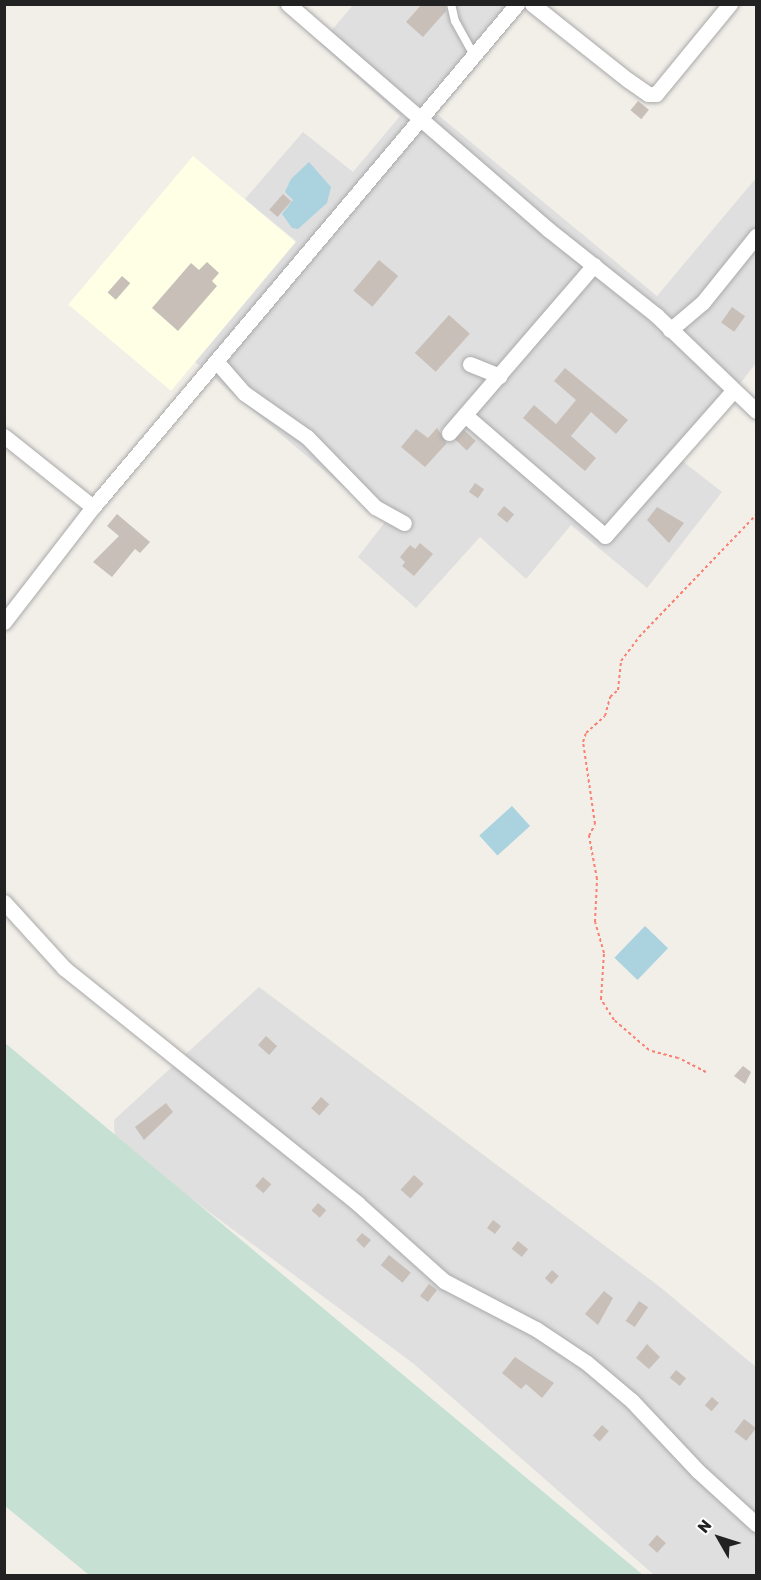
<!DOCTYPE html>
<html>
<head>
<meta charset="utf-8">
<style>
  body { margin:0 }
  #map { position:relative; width:761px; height:1580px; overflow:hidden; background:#f2efe9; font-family:Rubik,sans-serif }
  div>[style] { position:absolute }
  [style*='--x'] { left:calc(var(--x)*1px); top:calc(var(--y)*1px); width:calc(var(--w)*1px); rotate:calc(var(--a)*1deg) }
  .residential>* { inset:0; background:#e0dfdf }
  .education>* { inset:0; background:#ffffe5; transform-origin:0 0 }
  .wetland>* { inset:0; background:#c6e0d4 }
  .water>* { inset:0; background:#aad3df; transform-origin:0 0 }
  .building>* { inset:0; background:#c7bfb8; transform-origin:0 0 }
  .path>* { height:2px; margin-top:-1px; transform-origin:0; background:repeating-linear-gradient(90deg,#fa8072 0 3px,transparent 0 6px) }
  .roads { filter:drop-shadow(0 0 2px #a9a9a9) drop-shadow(0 0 2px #a9a9a9) }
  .service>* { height:8px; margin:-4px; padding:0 4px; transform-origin:4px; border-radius:4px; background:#fff }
  .minor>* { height:15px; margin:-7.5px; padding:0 7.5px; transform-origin:7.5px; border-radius:7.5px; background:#fff }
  span { translate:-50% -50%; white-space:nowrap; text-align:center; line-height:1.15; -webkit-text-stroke:5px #fff; paint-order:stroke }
  .frame { position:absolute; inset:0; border:6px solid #222; pointer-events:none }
  .north { position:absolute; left:689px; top:1508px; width:60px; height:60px; -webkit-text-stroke:4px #fff; paint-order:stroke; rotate:309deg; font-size:16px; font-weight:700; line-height:24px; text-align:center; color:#222 }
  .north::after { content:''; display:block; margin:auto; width:21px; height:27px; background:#222; clip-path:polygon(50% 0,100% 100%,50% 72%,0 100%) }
</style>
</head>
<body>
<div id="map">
  <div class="residential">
    <div style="clip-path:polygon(353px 5px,528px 5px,437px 114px,657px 296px,756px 178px,756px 363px,681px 460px,722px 492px,647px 588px,571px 525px,526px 579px,480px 537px,416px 608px,358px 557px,385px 522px,195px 362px,296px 241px,245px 199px,303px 132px,353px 172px,400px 116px,320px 44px)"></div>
    <div style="clip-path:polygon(259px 987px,660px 1287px,756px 1367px,756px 1575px,654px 1575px,414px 1364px,115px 1142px,114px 1120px)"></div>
  </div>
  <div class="education">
    <div style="left:193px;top:156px;width:134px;height:194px;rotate:40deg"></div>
  </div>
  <div class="wetland">
    <div style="clip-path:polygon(5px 1043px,643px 1575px,89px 1575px,5px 1506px)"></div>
  </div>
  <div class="water">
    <div style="clip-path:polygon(309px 162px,331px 187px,327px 203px,298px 229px,292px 228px,282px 214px,293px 200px,285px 192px,291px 179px)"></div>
    <div style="left:512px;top:806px;width:27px;height:44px;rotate:48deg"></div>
    <div style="left:645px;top:926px;width:32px;height:44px;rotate:44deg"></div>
  </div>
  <div class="building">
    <div style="clip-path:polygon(422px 4px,445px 4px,446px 11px,423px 37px,406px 22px)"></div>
    <div style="left:638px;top:101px;width:14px;height:12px;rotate:39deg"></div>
    <div style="left:283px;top:194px;width:11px;height:21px;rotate:41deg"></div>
    <div style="left:379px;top:260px;width:25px;height:40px;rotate:40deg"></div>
    <div style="clip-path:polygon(207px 262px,219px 273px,212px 281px,217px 286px,178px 331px,152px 308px,191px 263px,199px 270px)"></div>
    <div style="left:122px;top:276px;width:11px;height:22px;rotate:41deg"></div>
    <div style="left:732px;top:307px;width:16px;height:19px;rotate:35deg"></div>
    <div style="left:449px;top:315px;width:28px;height:51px;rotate:42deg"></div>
    <div style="clip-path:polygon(565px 368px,628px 420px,616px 434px,591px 412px,571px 436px,596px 458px,585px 471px,523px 418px,534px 405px,556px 424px,576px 400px,554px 381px)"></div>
    <div style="clip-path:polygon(437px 428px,447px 443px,425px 467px,401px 447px,416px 429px,428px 438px)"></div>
    <div style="left:464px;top:430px;width:16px;height:13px;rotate:43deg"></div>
    <div style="left:475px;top:483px;width:11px;height:11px;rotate:34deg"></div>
    <div style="left:504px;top:506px;width:13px;height:11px;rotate:39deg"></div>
    <div style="clip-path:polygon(657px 507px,684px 523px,669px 543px,647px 520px)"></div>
    <div style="clip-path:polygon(117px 514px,150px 542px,140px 553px,135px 549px,112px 577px,93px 562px,119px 536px,107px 526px)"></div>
    <div style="clip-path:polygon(420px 543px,433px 554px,414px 576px,402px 566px,405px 562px,400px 557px,410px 545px,415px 549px)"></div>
    <div style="left:266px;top:1036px;width:15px;height:12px;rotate:42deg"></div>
    <div style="clip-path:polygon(743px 1066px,751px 1072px,745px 1084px,734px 1076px)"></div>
    <div style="left:321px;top:1097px;width:11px;height:15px;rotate:41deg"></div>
    <div style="clip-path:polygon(166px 1103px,173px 1112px,144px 1140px,135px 1127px)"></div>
    <div style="left:414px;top:1175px;width:13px;height:20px;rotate:42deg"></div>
    <div style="left:263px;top:1177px;width:11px;height:12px;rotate:41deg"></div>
    <div style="left:318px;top:1203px;width:11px;height:10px;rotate:41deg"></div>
    <div style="left:493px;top:1220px;width:10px;height:10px;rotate:37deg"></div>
    <div style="clip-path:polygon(362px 1233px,371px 1240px,364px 1248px,356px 1240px)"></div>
    <div style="left:518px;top:1241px;width:13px;height:10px;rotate:39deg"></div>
    <div style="left:389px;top:1255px;width:28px;height:13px;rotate:39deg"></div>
    <div style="left:552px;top:1270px;width:9px;height:11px;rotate:41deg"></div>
    <div style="left:429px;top:1284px;width:10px;height:15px;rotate:37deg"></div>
    <div style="clip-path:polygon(604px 1291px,613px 1298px,598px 1325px,585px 1314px)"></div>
    <div style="left:639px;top:1301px;width:11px;height:24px;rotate:34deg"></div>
    <div style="clip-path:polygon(647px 1344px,660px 1357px,649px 1369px,636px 1358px)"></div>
    <div style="clip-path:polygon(515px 1357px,554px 1383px,542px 1398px,526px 1384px,521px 1389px,502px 1373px)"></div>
    <div style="left:676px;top:1370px;width:13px;height:10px;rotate:39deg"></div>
    <div style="left:712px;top:1397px;width:9px;height:11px;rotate:41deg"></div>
    <div style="left:744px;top:1419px;width:15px;height:16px;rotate:37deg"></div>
    <div style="left:602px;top:1425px;width:9px;height:14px;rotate:41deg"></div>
    <div style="left:657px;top:1535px;width:12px;height:13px;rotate:42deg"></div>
  </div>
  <div class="path">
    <div style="--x:706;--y:1072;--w:31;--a:-153"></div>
    <div style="--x:678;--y:1058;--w:30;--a:-165"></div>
    <div style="--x:649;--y:1050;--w:46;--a:-139.4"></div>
    <div style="--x:614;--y:1020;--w:25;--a:-122"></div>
    <div style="--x:601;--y:999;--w:46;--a:-86.3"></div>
    <div style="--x:604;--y:953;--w:32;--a:-106"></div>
    <div style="--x:595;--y:922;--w:43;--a:-87.3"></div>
    <div style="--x:597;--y:879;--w:44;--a:-100.5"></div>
    <div style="--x:589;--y:836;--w:13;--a:-63"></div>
    <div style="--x:595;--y:824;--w:83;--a:-98.3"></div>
    <div style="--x:583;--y:742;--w:9;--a:-72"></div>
    <div style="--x:586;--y:733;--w:25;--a:-42"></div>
    <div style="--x:605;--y:716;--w:20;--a:-75"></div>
    <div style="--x:610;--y:697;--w:11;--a:-41"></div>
    <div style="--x:618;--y:690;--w:29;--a:-84"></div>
    <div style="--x:621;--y:661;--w:30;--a:-53"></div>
    <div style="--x:639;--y:637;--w:169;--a:-46.2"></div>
  </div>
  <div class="roads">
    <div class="service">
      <div style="--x:451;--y:4;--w:17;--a:77"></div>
      <div style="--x:455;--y:21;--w:39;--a:61"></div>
    </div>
    <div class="minor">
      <div style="--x:288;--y:4;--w:345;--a:40.9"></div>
      <div style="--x:549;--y:230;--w:137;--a:38.5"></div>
      <div style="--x:656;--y:315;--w:139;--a:43.8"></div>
      <div style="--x:532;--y:4;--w:122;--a:38.4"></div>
      <div style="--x:628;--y:80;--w:24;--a:35"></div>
      <div style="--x:648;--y:94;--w:8;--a:0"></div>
      <div style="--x:656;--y:94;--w:117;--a:-50.6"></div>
      <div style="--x:670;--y:330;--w:43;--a:-40.3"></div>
      <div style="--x:703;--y:302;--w:85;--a:-51.2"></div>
      <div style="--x:216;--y:361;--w:43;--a:48.8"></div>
      <div style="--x:244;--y:393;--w:77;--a:34.9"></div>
      <div style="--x:307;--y:437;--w:98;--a:45.8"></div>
      <div style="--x:375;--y:507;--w:33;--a:29"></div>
      <div style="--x:470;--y:364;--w:32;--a:22"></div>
      <div style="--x:465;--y:415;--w:185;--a:40.8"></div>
      <div style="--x:605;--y:536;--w:192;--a:-48.6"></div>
      <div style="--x:449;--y:433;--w:222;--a:-49.2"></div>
      <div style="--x:4;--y:436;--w:114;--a:38.6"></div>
      <div style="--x:4;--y:622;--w:145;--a:-52.3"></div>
      <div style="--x:93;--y:507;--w:658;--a:-49.87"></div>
      <div style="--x:4;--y:902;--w:89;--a:47.7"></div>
      <div style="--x:64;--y:968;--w:376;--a:38.7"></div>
      <div style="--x:357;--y:1203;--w:117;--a:41.9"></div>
      <div style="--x:444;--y:1281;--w:104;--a:27.6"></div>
      <div style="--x:536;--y:1329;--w:61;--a:33.7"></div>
      <div style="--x:587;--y:1363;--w:59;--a:40.2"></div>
      <div style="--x:632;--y:1401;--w:96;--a:46.7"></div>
      <div style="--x:698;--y:1471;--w:79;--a:42.4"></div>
    </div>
  </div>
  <div class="frame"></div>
  <div class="north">N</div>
</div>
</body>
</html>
